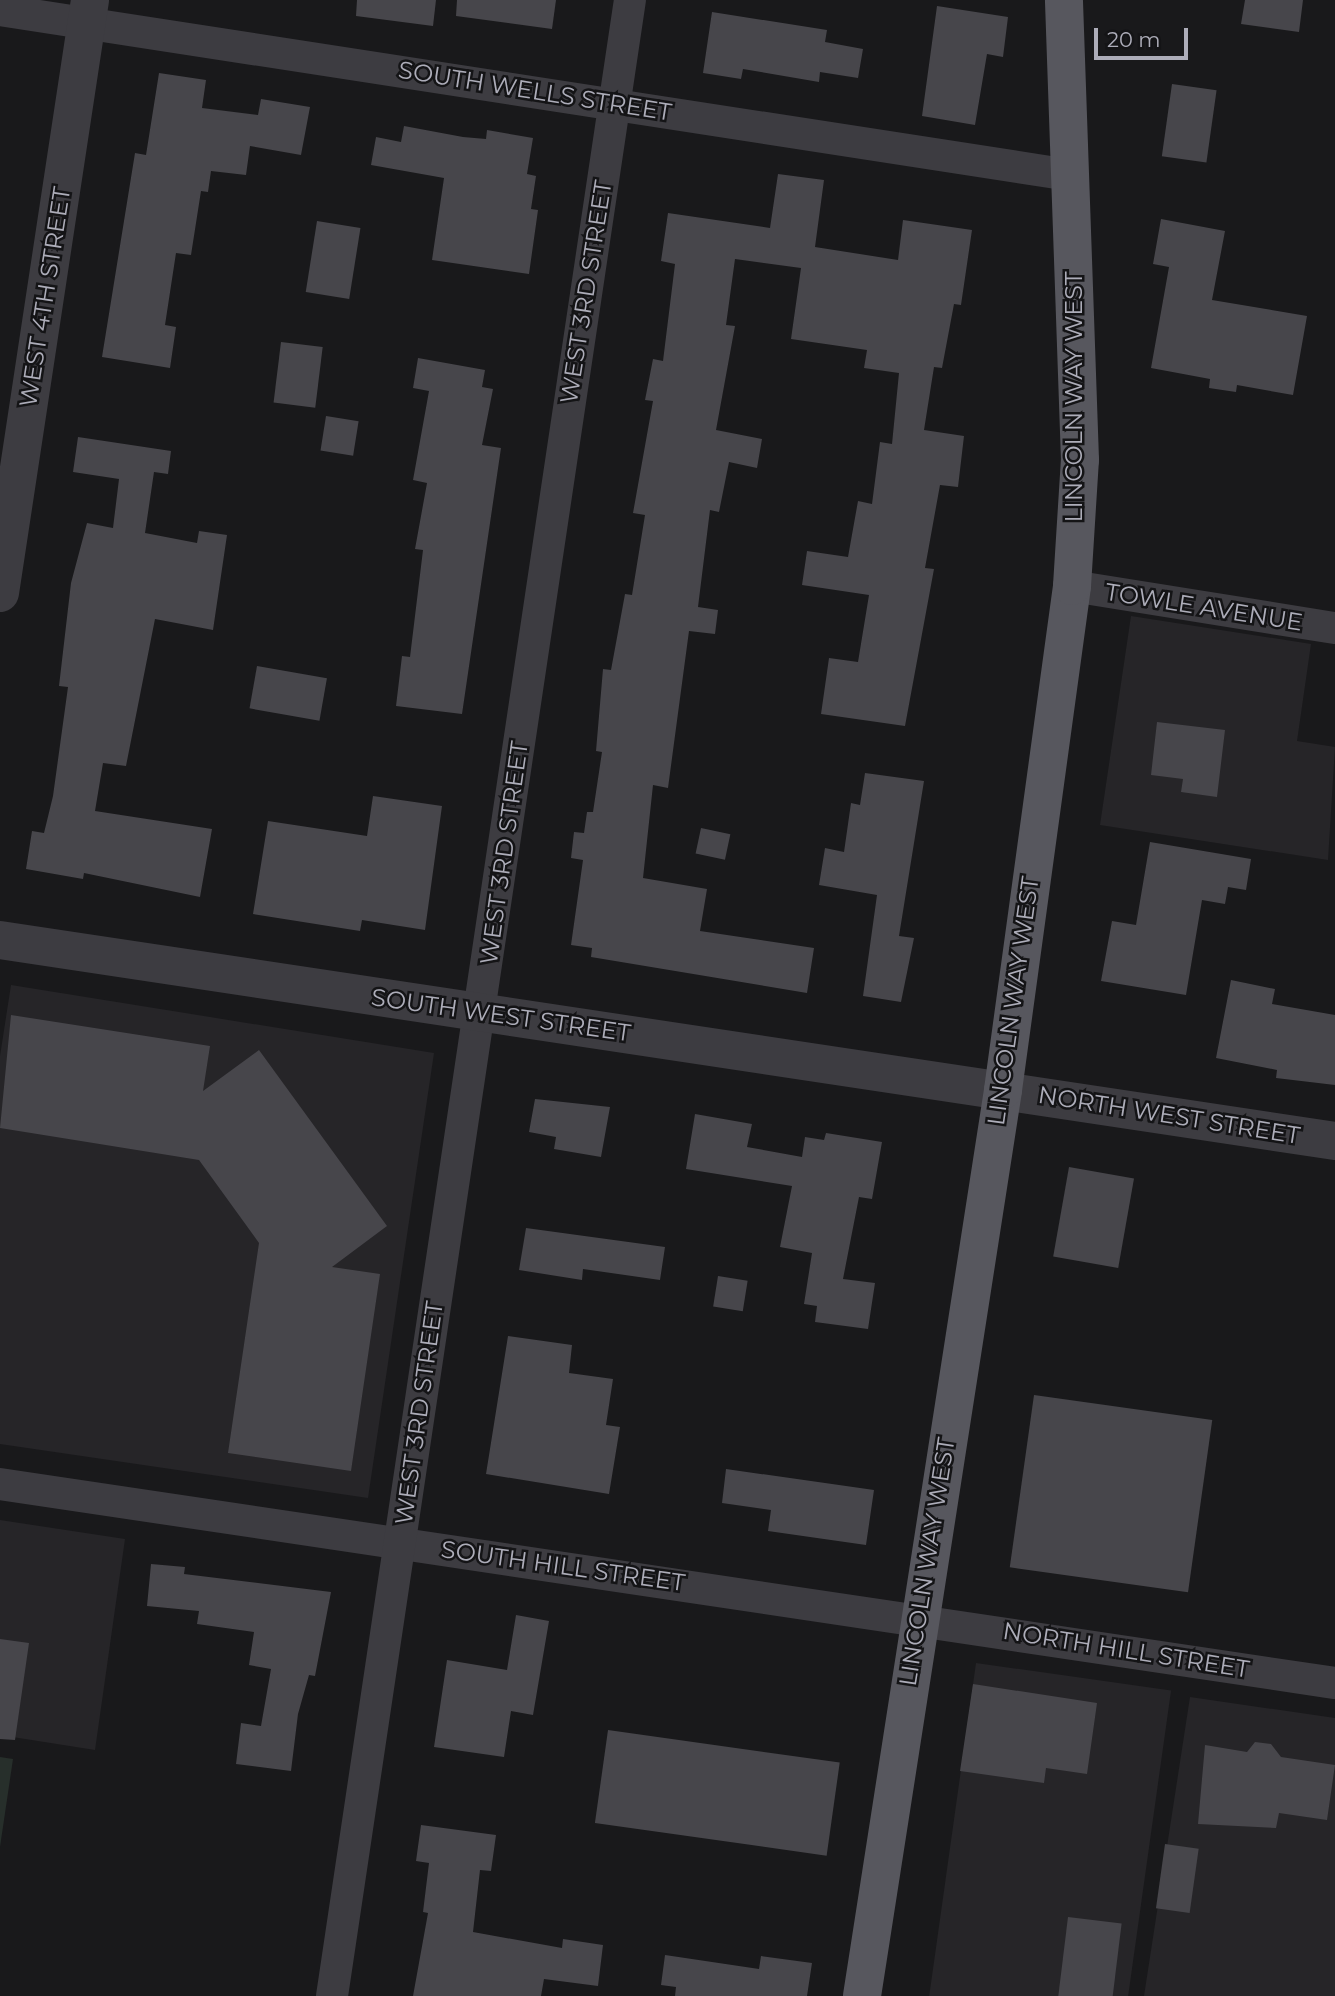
<!DOCTYPE html>
<html>
<head>
<meta charset="utf-8">
<style>
  body { margin:0 }
  #map { position:relative; width:1335px; height:1996px; overflow:hidden; background:#19191b; font-family:Montserrat,sans-serif }
  div>[style] { position:absolute }
  [style*='--x'] { left:calc(var(--x)*1px); top:calc(var(--y)*1px); width:calc(var(--w)*1px); rotate:calc(var(--a)*1deg) }
  .built>* { inset:0; background:#262528; transform-origin:0 0 }
  .green>* { inset:0; background:#272f2b }
  .building>* { inset:0; background:#47464b; transform-origin:0 0 }
  .minor>* { height:32px; margin:-16px; padding:0 16px; transform-origin:16px; border-radius:16px; background:#3d3c41 }
  .tertiary>* { height:38px; margin:-19px; padding:0 19px; transform-origin:19px; border-radius:19px; background:#3d3c41 }
  .primary>* { height:38px; margin:-19px; padding:0 19px; transform-origin:19px; border-radius:19px; background:#57575e }
  span { translate:-50% -50%; white-space:nowrap; text-align:center; line-height:1.15; -webkit-text-stroke:5px #141416; paint-order:stroke }
  .street-label { font-size:24px; color:#adadb9 }
  .scale { position:absolute; left:1094px; top:28px; width:94px; height:32px; box-sizing:border-box; border:4px solid #adadb9; border-top:0; padding-left:9px; font-size:21px; line-height:24px; white-space:nowrap; color:#adadb9; -webkit-text-stroke:5px #141416; paint-order:stroke }
</style>
</head>
<body>
<div id="map">
  <div class="built">
    <div style="clip-path:polygon(1131px 616px,1311px 644px,1297px 741px,1335px 747px,1328px 860px,1100px 825px)"></div>
    <div style="clip-path:polygon(11px 985px,434px 1053px,368px 1498px,0 1444px,0 1056px)"></div>
    <div style="clip-path:polygon(0 1520px,125px 1539px,95px 1750px,0 1735px)"></div>
    <div style="left:976px;top:1663px;width:197px;height:337px;rotate:8deg"></div>
    <div style="clip-path:polygon(1190px 1697px,1335px 1718px,1335px 1996px,1144px 1996px)"></div>
  </div>
  <div class="green">
    <div style="clip-path:polygon(0 1757px,13px 1759px,0 1847px)"></div>
  </div>
  <div class="building">
    <div style="clip-path:polygon(357px 0,436px 0,433px 26px,356px 16px)"></div>
    <div style="clip-path:polygon(457px 0,556px 0,552px 29px,456px 16px)"></div>
    <div style="clip-path:polygon(1245px 0,1303px 0,1299px 32px,1241px 24px)"></div>
    <div style="clip-path:polygon(937px 6px,1008px 17px,1003px 57px,987px 54px,975px 125px,922px 116px)"></div>
    <div style="clip-path:polygon(712px 12px,827px 30px,825px 42px,863px 49px,858px 78px,820px 72px,819px 82px,743px 69px,741px 79px,703px 73px)"></div>
    <div style="clip-path:polygon(159px 73px,206px 80px,202px 108px,258px 115px,261px 99px,310px 107px,301px 155px,250px 146px,246px 175px,211px 171px,208px 192px,201px 191px,191px 255px,176px 253px,165px 325px,176px 327px,170px 368px,102px 357px,135px 153px,146px 155px)"></div>
    <div style="left:1172px;top:84px;width:45px;height:73px;rotate:8deg"></div>
    <div style="clip-path:polygon(404px 126px,463px 137px,486px 139px,487px 130px,533px 138px,527px 174px,536px 176px,531px 209px,538px 210px,529px 274px,432px 260px,444px 178px,371px 165px,376px 137px,401px 142px)"></div>
    <div style="clip-path:polygon(778px 174px,824px 180px,815px 247px,898px 260px,903px 220px,972px 230px,961px 305px,954px 304px,942px 368px,934px 367px,924px 430px,964px 436px,958px 487px,940px 485px,925px 568px,934px 569px,905px 726px,821px 714px,829px 658px,858px 662px,869px 595px,802px 585px,807px 551px,848px 557px,858px 501px,872px 504px,880px 442px,892px 444px,899px 373px,864px 368px,867px 350px,791px 339px,801px 268px,735px 259px,726px 325px,735px 326px,716px 430px,762px 439px,757px 468px,729px 462px,719px 512px,710px 510px,698px 607px,718px 610px,715px 634px,689px 631px,668px 788px,653px 785px,643px 878px,707px 889px,700px 931px,814px 948px,807px 993px,591px 957px,592px 948px,571px 945px,583px 860px,571px 858px,574px 832px,584px 833px,587px 812px,593px 812px,602px 752px,596px 751px,603px 669px,611px 670px,625px 594px,632px 595px,645px 515px,633px 513px,653px 401px,645px 400px,653px 359px,663px 361px,675px 264px,661px 261px,668px 213px,770px 228px)"></div>
    <div style="clip-path:polygon(1161px 219px,1225px 231px,1212px 300px,1307px 316px,1293px 395px,1237px 385px,1236px 392px,1209px 388px,1210px 379px,1151px 368px,1169px 267px,1153px 264px)"></div>
    <div style="left:317px;top:221px;width:44px;height:72px;rotate:9deg"></div>
    <div style="left:281px;top:342px;width:42px;height:61px;rotate:7deg"></div>
    <div style="clip-path:polygon(418px 358px,485px 370px,482px 387px,493px 389px,482px 445px,501px 448px,462px 714px,396px 706px,402px 656px,410px 657px,423px 550px,415px 549px,427px 483px,413px 480px,429px 391px,413px 388px)"></div>
    <div style="left:326px;top:416px;width:33px;height:35px;rotate:9deg"></div>
    <div style="clip-path:polygon(78px 437px,171px 451px,168px 474px,154px 472px,145px 533px,197px 543px,199px 531px,227px 535px,213px 630px,155px 619px,126px 766px,103px 763px,95px 811px,212px 829px,200px 897px,84px 873px,83px 879px,26px 869px,32px 831px,44px 833px,53px 796px,68px 687px,59px 686px,71px 583px,87px 523px,113px 528px,119px 479px,73px 472px)"></div>
    <div style="left:257px;top:666px;width:71px;height:43px;rotate:10deg"></div>
    <div style="clip-path:polygon(1157px 722px,1225px 730px,1217px 797px,1181px 792px,1183px 779px,1151px 775px)"></div>
    <div style="clip-path:polygon(865px 773px,924px 781px,899px 936px,914px 938px,901px 1002px,863px 996px,877px 895px,819px 885px,825px 848px,844px 852px,851px 803px,860px 805px)"></div>
    <div style="clip-path:polygon(373px 796px,442px 806px,425px 930px,362px 920px,360px 931px,253px 914px,268px 821px,367px 836px)"></div>
    <div style="left:701px;top:828px;width:30px;height:26px;rotate:12deg"></div>
    <div style="clip-path:polygon(1150px 842px,1251px 859px,1246px 890px,1228px 887px,1225px 904px,1202px 900px,1186px 995px,1101px 981px,1112px 921px,1136px 925px)"></div>
    <div style="clip-path:polygon(1231px 980px,1275px 989px,1272px 1004px,1335px 1015px,1335px 1085px,1276px 1078px,1277px 1070px,1216px 1058px)"></div>
    <div style="clip-path:polygon(11px 1015px,210px 1046px,203px 1091px,259px 1050px,387px 1226px,332px 1267px,380px 1274px,351px 1471px,228px 1453px,259px 1243px,199px 1160px,0 1128px)"></div>
    <div style="clip-path:polygon(535px 1099px,610px 1107px,601px 1157px,554px 1149px,556px 1137px,529px 1132px)"></div>
    <div style="clip-path:polygon(695px 1114px,752px 1124px,747px 1147px,802px 1157px,805px 1137px,824px 1140px,826px 1133px,882px 1142px,872px 1199px,859px 1197px,843px 1279px,875px 1283px,868px 1329px,815px 1322px,817px 1306px,804px 1304px,812px 1253px,780px 1247px,792px 1186px,686px 1169px)"></div>
    <div style="left:1069px;top:1167px;width:66px;height:91px;rotate:10deg"></div>
    <div style="clip-path:polygon(526px 1228px,665px 1247px,660px 1280px,583px 1269px,582px 1280px,519px 1270px)"></div>
    <div style="left:718px;top:1276px;width:30px;height:31px;rotate:9deg"></div>
    <div style="clip-path:polygon(508px 1336px,572px 1345px,569px 1373px,613px 1379px,606px 1425px,620px 1427px,609px 1494px,486px 1474px)"></div>
    <div style="left:1034px;top:1395px;width:180px;height:174px;rotate:8deg"></div>
    <div style="clip-path:polygon(726px 1469px,874px 1490px,866px 1545px,768px 1531px,771px 1510px,722px 1503px)"></div>
    <div style="clip-path:polygon(151px 1564px,185px 1567px,184px 1574px,331px 1592px,315px 1676px,309px 1675px,298px 1714px,291px 1771px,236px 1764px,241px 1723px,261px 1726px,271px 1669px,249px 1665px,254px 1632px,197px 1624px,199px 1611px,147px 1606px)"></div>
    <div style="clip-path:polygon(516px 1615px,549px 1621px,533px 1715px,511px 1711px,504px 1757px,434px 1747px,447px 1660px,507px 1670px)"></div>
    <div style="clip-path:polygon(0 1639px,29px 1643px,15px 1740px,0 1739px)"></div>
    <div style="clip-path:polygon(973px 1684px,1097px 1703px,1087px 1774px,1046px 1768px,1044px 1783px,960px 1771px)"></div>
    <div style="left:608px;top:1730px;width:234px;height:94px;rotate:8deg"></div>
    <div style="clip-path:polygon(1255px 1742px,1271px 1744px,1281px 1757px,1335px 1765px,1327px 1820px,1279px 1813px,1276px 1828px,1198px 1824px,1205px 1745px,1247px 1752px)"></div>
    <div style="clip-path:polygon(421px 1825px,496px 1835px,491px 1871px,480px 1870px,473px 1932px,562px 1948px,563px 1939px,603px 1945px,598px 1986px,544px 1979px,541px 1996px,413px 1996px,428px 1913px,423px 1912px,429px 1863px,416px 1861px)"></div>
    <div style="left:1165px;top:1844px;width:34px;height:65px;rotate:8deg"></div>
    <div style="left:1068px;top:1917px;width:54px;height:80px;rotate:7deg"></div>
    <div style="clip-path:polygon(665px 1955px,759px 1969px,761px 1956px,812px 1963px,807px 1996px,675px 1996px,676px 1987px,661px 1985px)"></div>
  </div>
  <div class="minor">
    <div style="--x:0;--y:10;--w:1082;--a:8.77"></div>
    <div style="--x:1072;--y:586;--w:266;--a:9.1"></div>
    <div style="--x:0;--y:1484;--w:1350;--a:8.48"></div>
    <div style="--x:332;--y:1996;--w:2018;--a:-81.51"></div>
  </div>
  <div class="tertiary">
    <div style="--x:0;--y:593;--w:600;--a:-81.37"></div>
    <div style="--x:0;--y:940;--w:1350;--a:8.56"></div>
  </div>
  <div class="primary">
    <div style="--x:862;--y:1996;--w:917;--a:-81.15"></div>
    <div style="--x:1003;--y:1090;--w:509;--a:-82.2"></div>
    <div style="--x:1072;--y:586;--w:126;--a:-86.4"></div>
    <div style="--x:1080;--y:460;--w:460;--a:-92"></div>
  </div>
  <div class="street-label">
    <span style="left:535px;top:91px;rotate:9deg">SOUTH WELLS STREET</span>
    <span style="left:586px;top:292px;rotate:-81deg">WEST 3RD STREET</span>
    <span style="left:45px;top:297px;rotate:-81deg">WEST 4TH STREET</span>
    <span style="left:1074px;top:397px;rotate:-90deg">LINCOLN WAY WEST</span>
    <span style="left:1204px;top:607px;rotate:9deg">TOWLE AVENUE</span>
    <span style="left:504px;top:853px;rotate:-82deg">WEST 3RD STREET</span>
    <span style="left:1013px;top:1001px;rotate:-82deg">LINCOLN WAY WEST</span>
    <span style="left:501px;top:1015px;rotate:8deg">SOUTH WEST STREET</span>
    <span style="left:1169px;top:1115px;rotate:9deg">NORTH WEST STREET</span>
    <span style="left:419px;top:1413px;rotate:-82deg">WEST 3RD STREET</span>
    <span style="left:927px;top:1562px;rotate:-81deg">LINCOLN WAY WEST</span>
    <span style="left:563px;top:1566px;rotate:8deg">SOUTH HILL STREET</span>
    <span style="left:1126px;top:1650px;rotate:9deg">NORTH HILL STREET</span>
  </div>
  <div class="scale">20 m</div>
</div>
</body>
</html>
